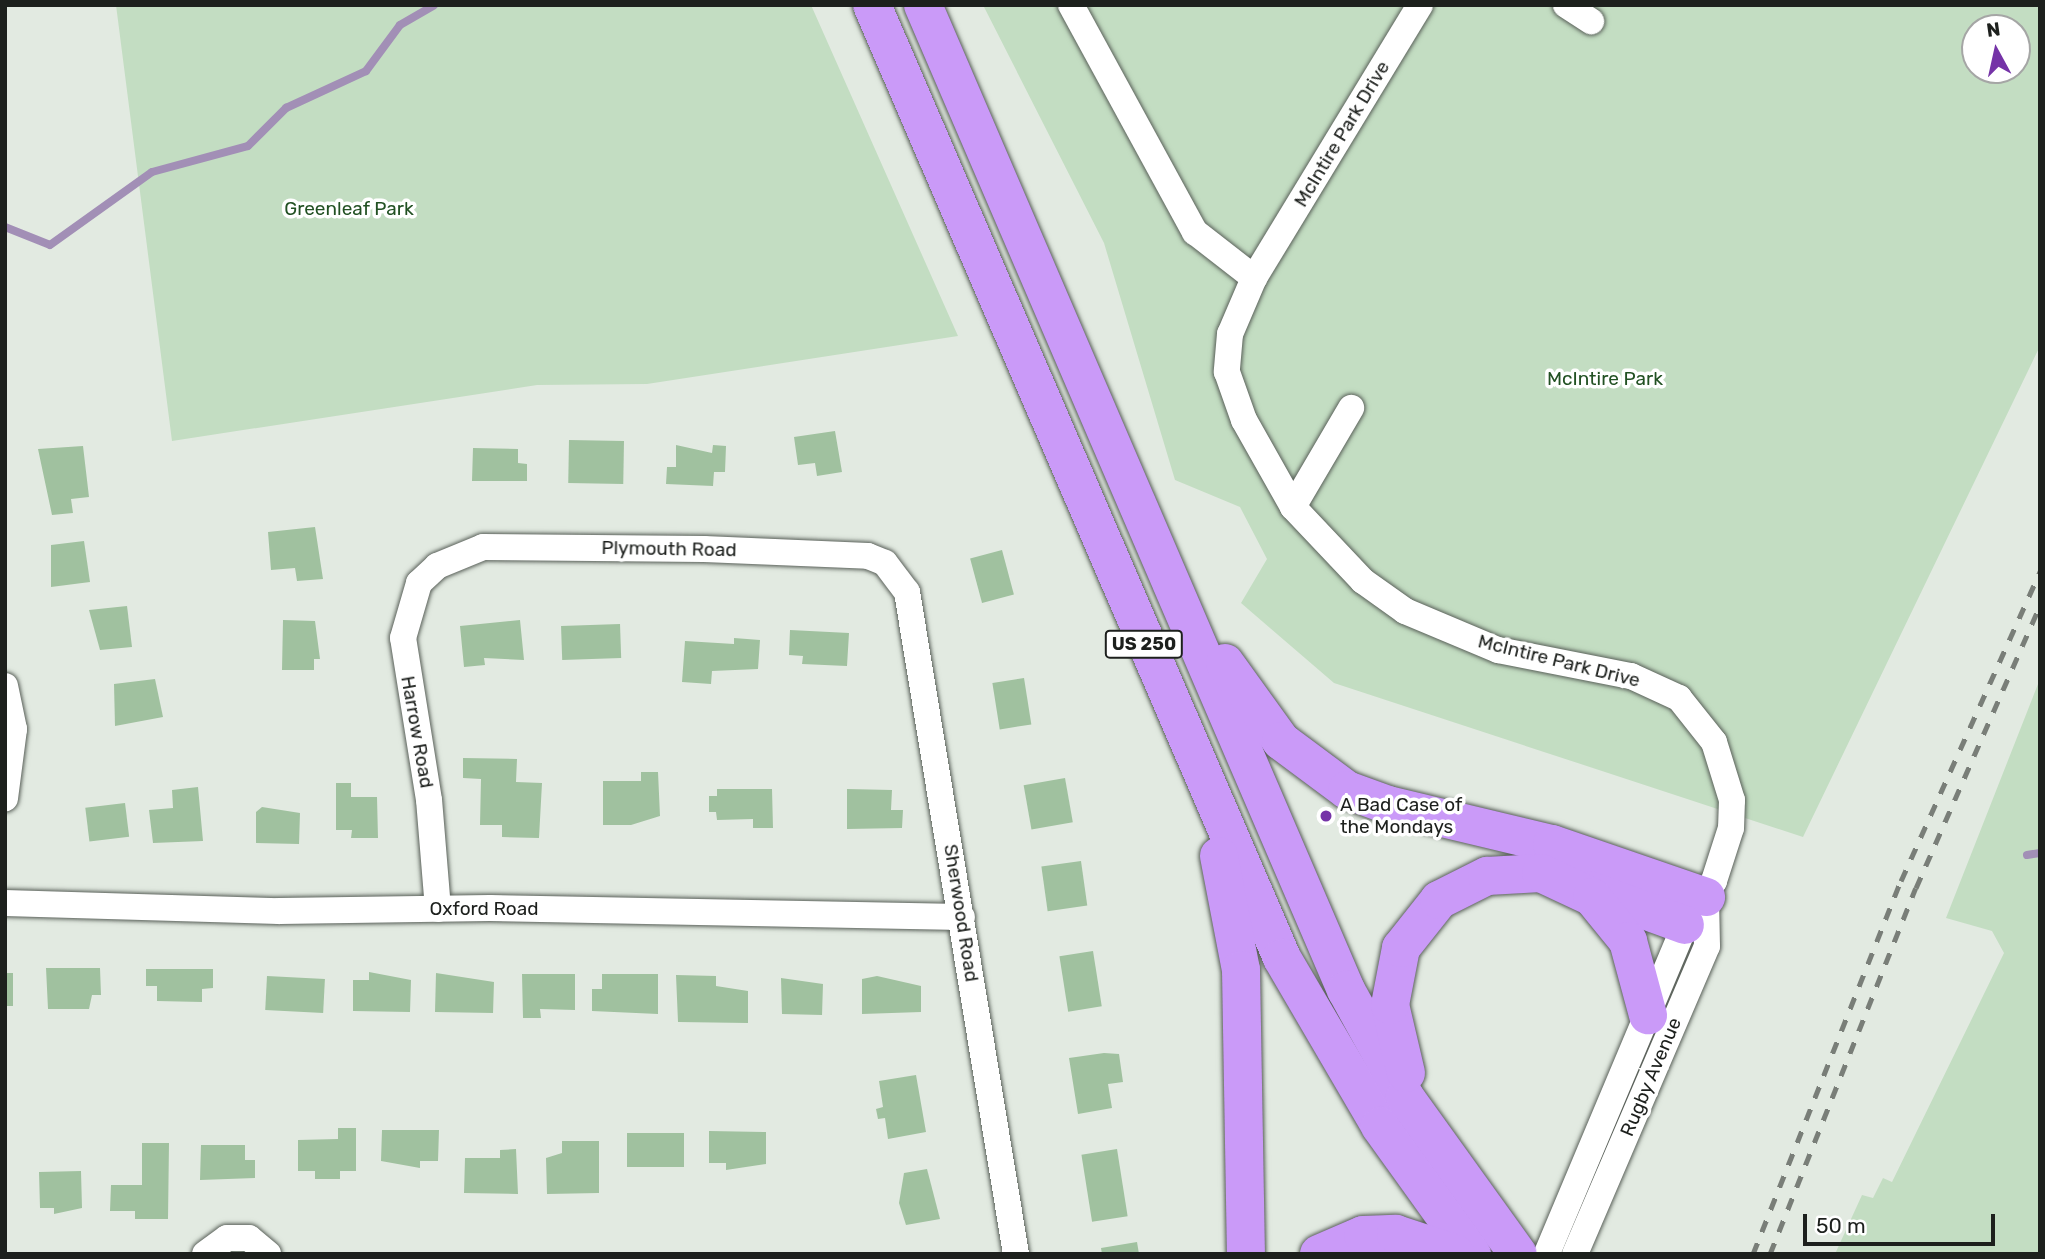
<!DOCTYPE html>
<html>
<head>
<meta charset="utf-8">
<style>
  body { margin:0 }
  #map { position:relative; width:2045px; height:1259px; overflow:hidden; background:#e2eae1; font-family:Rubik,sans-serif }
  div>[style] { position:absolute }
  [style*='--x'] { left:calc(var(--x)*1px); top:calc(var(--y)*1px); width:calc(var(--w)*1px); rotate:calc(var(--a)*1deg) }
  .green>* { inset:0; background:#c3ddc2 }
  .stream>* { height:8px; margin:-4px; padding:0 4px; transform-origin:4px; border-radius:4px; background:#a28fb6 }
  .building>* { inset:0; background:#a0c19f; transform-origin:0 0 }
  .roads { filter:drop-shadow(0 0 2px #596059) drop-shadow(0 0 2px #596059) }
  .minor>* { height:26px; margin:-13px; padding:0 13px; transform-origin:13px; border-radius:13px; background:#fff }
  .highway>* { height:38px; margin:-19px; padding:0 19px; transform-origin:19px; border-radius:19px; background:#ca9af8 }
  .rail>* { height:5px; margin-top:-2.5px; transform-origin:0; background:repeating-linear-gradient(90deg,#797e78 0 12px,transparent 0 24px) }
  .dots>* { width:19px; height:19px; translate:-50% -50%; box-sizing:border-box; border:4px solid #fff; border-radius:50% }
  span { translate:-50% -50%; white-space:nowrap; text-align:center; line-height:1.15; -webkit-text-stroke:7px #fff; paint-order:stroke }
  .shield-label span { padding:2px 5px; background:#fff; border:2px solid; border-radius:5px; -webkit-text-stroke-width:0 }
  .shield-label { font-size:18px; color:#1d201d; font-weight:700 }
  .street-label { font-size:19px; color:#1d201d }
  .park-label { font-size:19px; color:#225123 }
  .poi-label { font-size:19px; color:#1d201d }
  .left { translate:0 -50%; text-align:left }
  .frame { position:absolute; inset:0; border:7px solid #1d201d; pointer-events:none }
  .north { position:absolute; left:1961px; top:14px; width:70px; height:70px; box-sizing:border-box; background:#fff; border:2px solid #a5a6a5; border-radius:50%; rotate:352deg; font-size:19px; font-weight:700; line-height:28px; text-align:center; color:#1d201d }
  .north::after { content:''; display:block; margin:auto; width:24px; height:32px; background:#7533a7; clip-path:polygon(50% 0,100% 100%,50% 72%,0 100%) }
  .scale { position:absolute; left:1803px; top:1214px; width:192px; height:32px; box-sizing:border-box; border:4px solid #1d201d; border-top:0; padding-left:9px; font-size:21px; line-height:24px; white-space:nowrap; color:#1d201d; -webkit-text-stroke:5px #fff; paint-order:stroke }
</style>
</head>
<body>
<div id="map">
  <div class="green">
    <div style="clip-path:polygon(116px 5px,811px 5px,958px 336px,647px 384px,537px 385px,172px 441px)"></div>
    <div style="clip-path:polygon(evenodd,983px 5px,2040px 5px,2040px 346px,1803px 837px,1334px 683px,1241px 603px,1267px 559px,1240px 507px,1175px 480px,1104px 243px,983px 5px,1975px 28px,2017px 28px,2017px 70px,1975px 70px,1975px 28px)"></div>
    <div style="clip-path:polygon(2040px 679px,2040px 1254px,1835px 1254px,1862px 1195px,1873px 1198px,1883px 1178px,1892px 1182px,2004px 953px,1992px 931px,1946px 918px)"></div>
  </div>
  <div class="stream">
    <div style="--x:5;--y:227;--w:48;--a:21.8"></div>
    <div style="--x:50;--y:245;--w:125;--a:-35.6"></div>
    <div style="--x:152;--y:172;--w:99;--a:-15.2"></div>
    <div style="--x:248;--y:146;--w:54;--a:-45"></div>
    <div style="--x:286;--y:108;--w:88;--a:-24.8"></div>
    <div style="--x:366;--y:71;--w:57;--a:-53.5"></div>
    <div style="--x:400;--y:25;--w:39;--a:-30"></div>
    <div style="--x:2027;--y:855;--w:13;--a:-9"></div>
  </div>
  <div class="building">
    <div style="clip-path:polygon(835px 431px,842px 472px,817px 476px,815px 463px,798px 465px,794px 437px)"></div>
    <div style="left:569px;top:440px;width:55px;height:43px;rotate:1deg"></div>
    <div style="clip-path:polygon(676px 445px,712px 453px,713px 445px,726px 446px,725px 472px,714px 472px,713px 486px,666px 484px,667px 467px,676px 467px)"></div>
    <div style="clip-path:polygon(83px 446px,89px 497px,71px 499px,73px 513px,52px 515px,38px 449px)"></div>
    <div style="clip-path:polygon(473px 448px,518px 449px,518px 463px,527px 464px,527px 481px,472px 481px)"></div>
    <div style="clip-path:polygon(315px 527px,323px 579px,297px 581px,295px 568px,271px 570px,268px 532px)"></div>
    <div style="clip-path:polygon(84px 541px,90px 582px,51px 587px,51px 545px)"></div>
    <div style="left:1002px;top:550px;width:46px;height:33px;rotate:75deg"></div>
    <div style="clip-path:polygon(127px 606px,132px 647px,100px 650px,89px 610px)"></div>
    <div style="clip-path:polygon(283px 620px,315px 621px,320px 659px,314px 659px,314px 670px,282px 670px)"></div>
    <div style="clip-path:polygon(520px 620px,524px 660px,484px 658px,485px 665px,464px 667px,460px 626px)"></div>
    <div style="left:620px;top:624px;width:34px;height:59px;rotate:88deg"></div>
    <div style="clip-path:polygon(790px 630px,849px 633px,847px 666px,802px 664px,803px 656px,789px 655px)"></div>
    <div style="clip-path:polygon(734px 638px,760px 640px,758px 669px,712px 671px,711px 684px,682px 682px,685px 641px,734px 644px)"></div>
    <div style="left:1024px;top:678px;width:47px;height:32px;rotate:81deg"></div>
    <div style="clip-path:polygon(155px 679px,163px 717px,115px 726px,114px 684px)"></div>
    <div style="clip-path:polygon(463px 758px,517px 759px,516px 782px,542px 783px,539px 838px,502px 837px,502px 825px,480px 825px,481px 779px,463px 778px)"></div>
    <div style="clip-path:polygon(641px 772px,658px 772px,660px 816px,631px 825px,603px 825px,603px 781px,641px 781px)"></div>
    <div style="left:1065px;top:778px;width:45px;height:42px;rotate:80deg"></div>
    <div style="clip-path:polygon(336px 783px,351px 783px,351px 797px,377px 797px,378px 838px,351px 838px,352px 830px,336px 830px)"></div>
    <div style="clip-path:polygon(198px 787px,203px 841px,153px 843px,149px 810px,173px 808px,172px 790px)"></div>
    <div style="clip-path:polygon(717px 789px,772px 789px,773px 828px,753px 828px,753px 819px,717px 820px,716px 812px,709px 812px,709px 796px,717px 796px)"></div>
    <div style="clip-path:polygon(847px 789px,892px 790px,891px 810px,903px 810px,902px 828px,847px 829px)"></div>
    <div style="left:125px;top:803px;width:34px;height:40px;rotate:83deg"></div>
    <div style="clip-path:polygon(262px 807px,300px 813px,299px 844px,256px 843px,256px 812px)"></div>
    <div style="left:1081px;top:861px;width:45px;height:40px;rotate:82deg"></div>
    <div style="left:1093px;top:951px;width:56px;height:34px;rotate:81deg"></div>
    <div style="clip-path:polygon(46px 968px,100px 968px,101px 995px,92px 995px,89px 1009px,48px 1009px)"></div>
    <div style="clip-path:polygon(146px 969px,213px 969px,213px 988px,202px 989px,202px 1002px,157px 1001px,157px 986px,146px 986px)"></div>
    <div style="clip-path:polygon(369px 972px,411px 980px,410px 1012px,353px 1011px,353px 980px,369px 980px)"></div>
    <div style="left:5px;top:973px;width:8px;height:33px"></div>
    <div style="clip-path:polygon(436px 973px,494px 982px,493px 1013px,435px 1012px)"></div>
    <div style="clip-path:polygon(522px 974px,575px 974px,575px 1010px,540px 1009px,541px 1018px,523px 1018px)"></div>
    <div style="clip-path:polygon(602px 974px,658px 974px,658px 1014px,592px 1011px,592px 989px,602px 989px)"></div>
    <div style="clip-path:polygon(676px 975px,716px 976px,716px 986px,748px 991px,748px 1023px,678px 1022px)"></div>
    <div style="left:267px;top:976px;width:58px;height:34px;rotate:3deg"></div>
    <div style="clip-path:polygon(877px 976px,921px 986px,921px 1012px,862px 1014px,862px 979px)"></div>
    <div style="clip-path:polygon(781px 978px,823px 984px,822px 1015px,782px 1014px)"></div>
    <div style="clip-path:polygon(1104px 1053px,1119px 1054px,1123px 1082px,1108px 1084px,1112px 1108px,1078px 1114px,1069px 1058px)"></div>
    <div style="clip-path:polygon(916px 1075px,926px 1132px,888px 1139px,885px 1118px,878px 1119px,876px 1109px,883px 1107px,879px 1081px)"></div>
    <div style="clip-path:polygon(338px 1128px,356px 1128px,356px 1171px,340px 1171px,340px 1179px,315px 1179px,315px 1171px,298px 1171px,298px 1140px,338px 1139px)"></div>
    <div style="clip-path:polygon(382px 1130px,439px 1130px,438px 1161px,420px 1161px,420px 1168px,381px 1161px)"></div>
    <div style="clip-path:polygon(709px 1131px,766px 1132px,766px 1164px,726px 1170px,726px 1163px,709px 1163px)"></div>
    <div style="left:627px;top:1133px;width:57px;height:34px"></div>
    <div style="clip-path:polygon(562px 1141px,599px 1141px,599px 1193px,547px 1194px,546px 1158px,562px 1153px)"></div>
    <div style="clip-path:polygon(142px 1143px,169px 1143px,168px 1219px,135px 1219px,135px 1211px,110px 1211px,111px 1185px,142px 1185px)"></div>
    <div style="clip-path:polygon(201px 1145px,245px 1145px,245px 1160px,255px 1160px,255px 1178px,200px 1180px)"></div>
    <div style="clip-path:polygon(516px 1149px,518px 1194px,464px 1193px,465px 1158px,500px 1158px,500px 1150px)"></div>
    <div style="left:1117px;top:1149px;width:68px;height:36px;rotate:81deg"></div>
    <div style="clip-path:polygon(927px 1169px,940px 1219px,906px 1225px,899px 1203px,904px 1173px)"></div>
    <div style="clip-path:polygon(81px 1171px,82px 1208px,54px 1214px,54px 1208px,40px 1208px,39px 1172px)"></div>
    <div style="clip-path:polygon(1137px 1242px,1139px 1254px,1102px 1254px,1101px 1248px)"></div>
  </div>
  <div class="roads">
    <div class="minor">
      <div style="--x:1071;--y:5;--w:259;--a:61.4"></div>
      <div style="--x:1195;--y:232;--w:75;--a:37.9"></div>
      <div style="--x:1420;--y:5;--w:320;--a:121.3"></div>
      <div style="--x:1254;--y:278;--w:61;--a:113.2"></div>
      <div style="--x:1230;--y:334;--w:38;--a:95"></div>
      <div style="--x:1227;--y:372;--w:51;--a:70.5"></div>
      <div style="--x:1244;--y:420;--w:100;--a:60.6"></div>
      <div style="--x:1293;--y:507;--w:102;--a:46.6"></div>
      <div style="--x:1363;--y:581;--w:52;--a:35.5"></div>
      <div style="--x:1405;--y:611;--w:101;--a:22.8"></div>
      <div style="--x:1498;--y:650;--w:136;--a:11.1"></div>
      <div style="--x:1631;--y:676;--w:53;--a:24.6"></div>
      <div style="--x:1679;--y:698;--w:56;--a:51.5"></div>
      <div style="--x:1714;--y:742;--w:61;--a:72.8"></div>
      <div style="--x:1732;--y:800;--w:28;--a:92"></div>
      <div style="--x:1731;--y:828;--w:56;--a:107.8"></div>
      <div style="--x:1714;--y:881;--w:53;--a:123.4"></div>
      <div style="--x:1685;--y:925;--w:357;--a:112.8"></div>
      <div style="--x:1566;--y:5;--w:30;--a:33"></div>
      <div style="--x:1293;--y:507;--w:115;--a:-59.6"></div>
      <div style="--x:5;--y:686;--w:44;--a:78.2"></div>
      <div style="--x:14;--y:729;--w:70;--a:97.4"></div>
      <div style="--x:5;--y:903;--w:274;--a:1.7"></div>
      <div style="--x:279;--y:911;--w:211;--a:-0.8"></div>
      <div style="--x:490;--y:908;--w:472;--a:1.1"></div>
      <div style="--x:438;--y:909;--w:109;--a:-94.7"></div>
      <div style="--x:429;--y:800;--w:164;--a:-99.1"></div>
      <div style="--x:403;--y:638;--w:57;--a:-73.8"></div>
      <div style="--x:419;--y:583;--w:25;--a:-43"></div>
      <div style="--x:437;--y:566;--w:50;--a:-22.4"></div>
      <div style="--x:483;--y:547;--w:221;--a:0.5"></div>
      <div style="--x:704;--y:549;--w:164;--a:2.4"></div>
      <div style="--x:868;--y:556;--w:18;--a:22"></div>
      <div style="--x:885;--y:563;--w:36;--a:53"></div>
      <div style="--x:907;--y:592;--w:671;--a:80.65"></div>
      <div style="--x:205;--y:1254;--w:27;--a:-36"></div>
      <div style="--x:227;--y:1238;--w:22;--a:0"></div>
      <div style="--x:249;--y:1238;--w:25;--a:40"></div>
      <div style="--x:1575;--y:1254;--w:335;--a:-66.8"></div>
      <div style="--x:1707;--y:946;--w:49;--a:-91.2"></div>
    </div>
    <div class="highway">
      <div style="--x:872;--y:5;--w:1037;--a:66.72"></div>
      <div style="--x:1282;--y:958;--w:194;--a:59.7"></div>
      <div style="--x:1380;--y:1126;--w:158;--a:54.3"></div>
      <div style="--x:923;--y:5;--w:1072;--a:66.76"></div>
      <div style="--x:1346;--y:990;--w:122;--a:61.1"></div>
      <div style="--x:1405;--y:1097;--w:193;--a:54.3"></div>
      <div style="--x:1225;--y:663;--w:96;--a:54.3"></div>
      <div style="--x:1281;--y:741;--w:82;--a:36.6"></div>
      <div style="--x:1347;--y:790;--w:44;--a:20.1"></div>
      <div style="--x:1388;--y:805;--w:169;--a:13.4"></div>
      <div style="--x:1552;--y:844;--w:163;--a:19"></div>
      <div style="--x:1219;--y:856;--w:116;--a:79.1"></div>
      <div style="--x:1241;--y:970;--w:284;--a:89"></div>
      <div style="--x:1589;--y:890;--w:102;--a:20"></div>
      <div style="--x:1406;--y:1073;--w:70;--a:-103.2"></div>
      <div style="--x:1390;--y:1005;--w:58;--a:-79.1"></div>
      <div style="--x:1401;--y:948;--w:61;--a:-51.6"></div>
      <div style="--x:1439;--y:900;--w:54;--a:-26.6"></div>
      <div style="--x:1487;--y:876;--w:54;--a:-3.2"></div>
      <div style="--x:1541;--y:873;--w:56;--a:25.2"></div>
      <div style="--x:1592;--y:897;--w:57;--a:50.7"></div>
      <div style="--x:1628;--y:941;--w:77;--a:74.9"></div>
      <div style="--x:1319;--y:1254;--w:48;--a:-23.4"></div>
      <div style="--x:1363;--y:1235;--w:33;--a:-2"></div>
      <div style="--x:1396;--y:1234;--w:63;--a:18.4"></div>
    </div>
  </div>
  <div class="rail">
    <div style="--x:1753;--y:1254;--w:401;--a:-68.4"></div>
    <div style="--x:1901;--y:881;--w:340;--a:-65.8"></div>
    <div style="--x:1770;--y:1254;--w:394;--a:-68.3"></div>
    <div style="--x:1916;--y:888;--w:309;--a:-66.3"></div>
  </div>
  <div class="dots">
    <div style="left:1326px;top:816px;background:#7533a7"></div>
  </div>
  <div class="shield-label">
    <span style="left:1144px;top:644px">US 250</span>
  </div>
  <div class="street-label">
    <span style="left:1342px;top:134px;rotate:-59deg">McIntire Park Drive</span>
    <span style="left:669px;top:549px;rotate:1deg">Plymouth Road</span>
    <span style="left:1559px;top:661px;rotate:14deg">McIntire Park Drive</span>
    <span style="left:417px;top:732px;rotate:80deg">Harrow Road</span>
    <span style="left:484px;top:909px">Oxford Road</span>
    <span style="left:961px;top:913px;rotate:81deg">Sherwood Road</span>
    <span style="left:1651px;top:1077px;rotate:-67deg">Rugby Avenue</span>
  </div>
  <div class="park-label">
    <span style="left:349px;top:209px">Greenleaf Park</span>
    <span style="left:1605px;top:379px">McIntire Park</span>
  </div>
  <div class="poi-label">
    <span class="left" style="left:1340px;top:816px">A Bad Case of<br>the Mondays</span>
  </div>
  <div class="frame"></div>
  <div class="north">N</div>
  <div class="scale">50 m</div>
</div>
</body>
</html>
